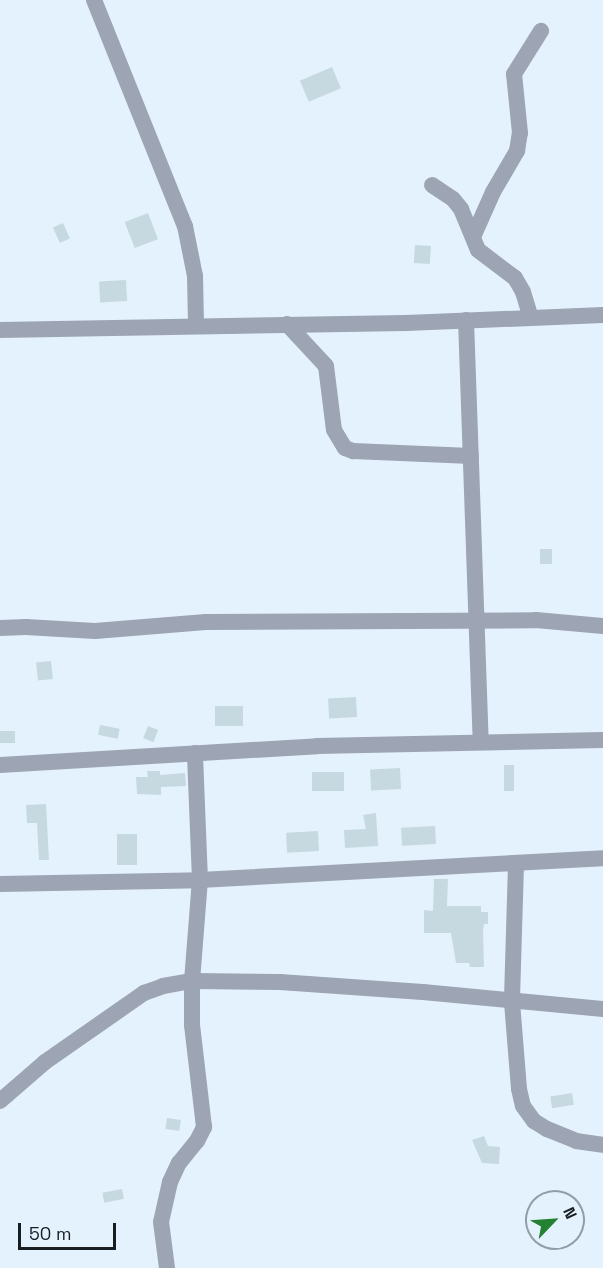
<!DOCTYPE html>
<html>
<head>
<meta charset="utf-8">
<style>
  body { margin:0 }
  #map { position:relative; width:603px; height:1268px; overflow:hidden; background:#e4f2fe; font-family:"Space Grotesk",sans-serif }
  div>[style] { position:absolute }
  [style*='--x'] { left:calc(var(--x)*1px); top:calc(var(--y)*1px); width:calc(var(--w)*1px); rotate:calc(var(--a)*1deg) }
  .building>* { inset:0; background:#c6d9e0; transform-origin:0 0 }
  .minor>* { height:16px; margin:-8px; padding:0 8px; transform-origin:8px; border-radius:8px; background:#9da4b3 }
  span { translate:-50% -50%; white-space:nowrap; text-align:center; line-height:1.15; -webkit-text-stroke:4.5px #e4f2fe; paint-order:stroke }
  .north { position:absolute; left:525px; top:1190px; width:60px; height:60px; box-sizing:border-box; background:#e4f2fe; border:2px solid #929da6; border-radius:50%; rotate:65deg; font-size:16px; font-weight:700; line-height:24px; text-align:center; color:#181d21 }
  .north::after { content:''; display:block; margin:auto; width:21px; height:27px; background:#258132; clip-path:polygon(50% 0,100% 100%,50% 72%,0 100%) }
  .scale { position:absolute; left:18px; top:1223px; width:98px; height:27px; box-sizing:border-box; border:3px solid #181d21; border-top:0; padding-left:8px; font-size:18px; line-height:21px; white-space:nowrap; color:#181d21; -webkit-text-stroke:4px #e4f2fe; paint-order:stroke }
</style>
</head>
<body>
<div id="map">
  <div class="building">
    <div style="left:332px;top:67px;width:23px;height:35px;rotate:67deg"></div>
    <div style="left:148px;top:213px;width:28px;height:25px;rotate:69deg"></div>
    <div style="left:63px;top:223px;width:17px;height:11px;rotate:66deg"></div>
    <div style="left:415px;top:245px;width:16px;height:18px;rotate:4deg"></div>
    <div style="left:126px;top:280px;width:21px;height:27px;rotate:87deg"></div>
    <div style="left:552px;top:549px;width:15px;height:12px;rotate:90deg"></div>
    <div style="left:51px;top:661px;width:18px;height:15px;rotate:84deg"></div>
    <div style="left:356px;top:697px;width:20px;height:28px;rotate:87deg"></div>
    <div style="left:215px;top:706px;width:28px;height:20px"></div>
    <div style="left:100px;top:725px;width:20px;height:10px;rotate:11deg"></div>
    <div style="left:148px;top:726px;width:11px;height:13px;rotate:22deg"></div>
    <div style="left:0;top:731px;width:15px;height:12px"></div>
    <div style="left:504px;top:765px;width:10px;height:26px"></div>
    <div style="left:400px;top:768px;width:21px;height:30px;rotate:87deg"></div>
    <div style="clip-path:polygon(147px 771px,160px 771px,160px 775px,185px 773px,186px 786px,161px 787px,161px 795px,137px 794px,136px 777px,148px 777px)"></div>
    <div style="left:344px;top:772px;width:19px;height:32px;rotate:90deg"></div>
    <div style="clip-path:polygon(46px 804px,49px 860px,39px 860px,37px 823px,27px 823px,26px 805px)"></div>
    <div style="clip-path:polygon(376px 813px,378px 846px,345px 848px,344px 830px,366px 829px,363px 815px)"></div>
    <div style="left:435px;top:826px;width:18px;height:34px;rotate:87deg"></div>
    <div style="left:318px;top:831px;width:20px;height:32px;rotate:87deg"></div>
    <div style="left:117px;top:834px;width:20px;height:31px"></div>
    <div style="clip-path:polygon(434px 879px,448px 879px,447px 906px,481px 906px,481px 912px,488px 912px,488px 924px,484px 924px,483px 931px,484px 967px,470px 967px,469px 963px,456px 963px,451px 933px,424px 933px,424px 910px,433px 911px)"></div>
    <div style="left:572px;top:1093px;width:12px;height:22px;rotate:81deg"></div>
    <div style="left:167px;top:1118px;width:14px;height:11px;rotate:8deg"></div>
    <div style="clip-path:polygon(484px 1136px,488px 1146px,500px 1147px,499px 1164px,482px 1163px,472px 1140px)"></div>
    <div style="left:122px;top:1189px;width:10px;height:20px;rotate:79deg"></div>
  </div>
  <div class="minor">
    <div style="--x:94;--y:0;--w:244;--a:68.1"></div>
    <div style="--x:185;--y:226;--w:51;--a:78.7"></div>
    <div style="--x:195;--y:276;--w:49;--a:88.8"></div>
    <div style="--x:432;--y:185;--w:25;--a:34"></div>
    <div style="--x:453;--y:199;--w:13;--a:51"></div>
    <div style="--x:461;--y:209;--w:44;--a:67.5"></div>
    <div style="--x:478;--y:250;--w:46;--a:37.1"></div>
    <div style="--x:515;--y:278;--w:16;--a:60"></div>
    <div style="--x:523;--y:292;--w:27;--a:73"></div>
    <div style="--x:473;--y:237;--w:49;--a:-66"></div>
    <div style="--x:493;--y:192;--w:48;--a:-59.7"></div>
    <div style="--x:517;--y:151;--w:18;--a:-81"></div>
    <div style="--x:520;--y:133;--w:59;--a:-95.8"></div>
    <div style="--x:514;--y:74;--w:51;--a:-57.9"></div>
    <div style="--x:466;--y:320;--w:422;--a:88"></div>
    <div style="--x:287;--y:324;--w:57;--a:47.1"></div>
    <div style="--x:326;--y:366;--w:64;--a:82.9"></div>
    <div style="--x:334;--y:430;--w:21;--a:59"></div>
    <div style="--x:345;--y:448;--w:9;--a:21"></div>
    <div style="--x:353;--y:451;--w:118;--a:2.4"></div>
    <div style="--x:0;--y:330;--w:406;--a:-1"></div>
    <div style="--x:406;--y:323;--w:197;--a:-2.3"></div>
    <div style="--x:0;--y:628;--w:26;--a:-2"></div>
    <div style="--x:26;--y:627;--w:69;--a:3.3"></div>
    <div style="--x:95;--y:631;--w:111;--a:-4.6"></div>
    <div style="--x:206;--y:622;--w:330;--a:-0.3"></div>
    <div style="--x:536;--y:620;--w:67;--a:5.1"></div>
    <div style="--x:0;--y:765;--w:318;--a:-3.4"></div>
    <div style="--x:317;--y:746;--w:286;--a:-1.2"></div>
    <div style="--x:516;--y:864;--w:138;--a:91.7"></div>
    <div style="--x:512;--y:1002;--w:87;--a:85.4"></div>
    <div style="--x:519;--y:1089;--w:17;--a:77"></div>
    <div style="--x:523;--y:1106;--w:19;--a:54"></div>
    <div style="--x:534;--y:1121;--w:15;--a:32"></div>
    <div style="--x:547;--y:1129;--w:31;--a:22"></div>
    <div style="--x:576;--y:1141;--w:27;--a:8"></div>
    <div style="--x:0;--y:884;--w:200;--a:-1.1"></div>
    <div style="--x:200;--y:880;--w:404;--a:-3.1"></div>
    <div style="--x:0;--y:1101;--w:60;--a:-40.9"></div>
    <div style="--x:45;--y:1062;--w:121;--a:-34.9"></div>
    <div style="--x:144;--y:993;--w:20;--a:-20"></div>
    <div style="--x:163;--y:986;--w:29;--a:-10"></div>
    <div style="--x:192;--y:981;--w:88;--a:0.7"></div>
    <div style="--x:280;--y:982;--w:143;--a:4"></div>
    <div style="--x:423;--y:992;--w:181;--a:5.4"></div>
    <div style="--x:167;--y:1268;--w:46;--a:-97.4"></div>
    <div style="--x:161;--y:1222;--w:41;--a:-77.3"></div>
    <div style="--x:170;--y:1182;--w:21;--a:-65"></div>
    <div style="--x:179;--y:1163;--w:28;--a:-51"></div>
    <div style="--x:197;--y:1141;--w:16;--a:-63"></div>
    <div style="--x:204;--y:1127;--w:103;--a:-96.7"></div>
    <div style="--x:192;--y:1025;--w:44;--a:-90"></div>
    <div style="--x:192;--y:981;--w:101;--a:-85.5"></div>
    <div style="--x:200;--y:880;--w:127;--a:-92.3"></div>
  </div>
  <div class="north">N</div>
  <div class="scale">50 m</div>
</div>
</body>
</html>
